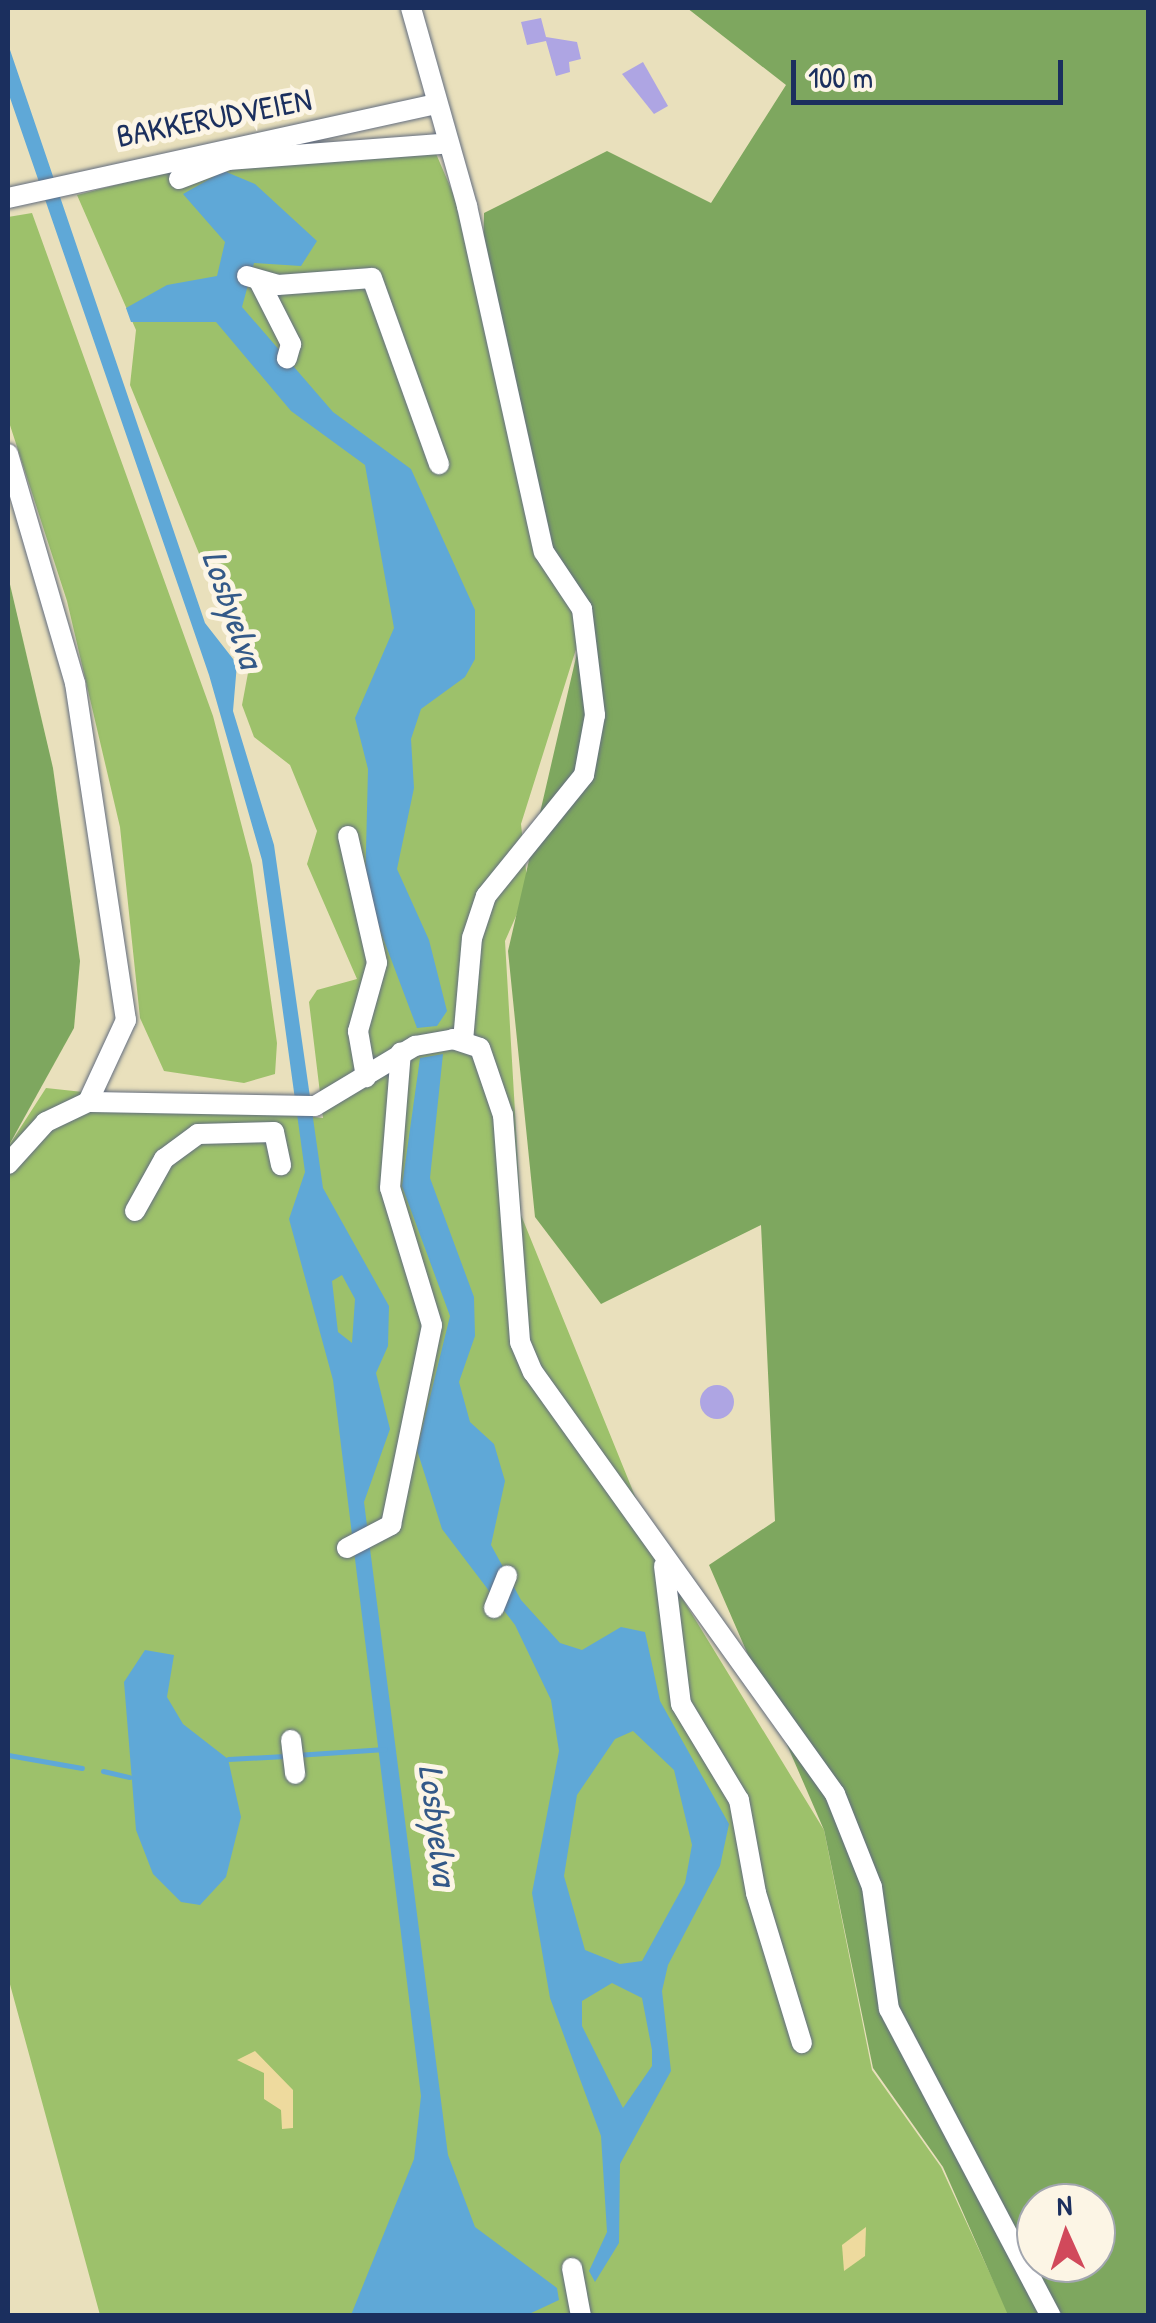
<!DOCTYPE html>
<html>
<head>
<meta charset="utf-8">
<style>
  body { margin:0 }
  #map { position:relative; width:1156px; height:2323px; overflow:hidden; background:#e9e0bc; font-family:"Patrick Hand",sans-serif }
  div>[style] { position:absolute }
  [style*='--x'] { left:calc(var(--x)*1px); top:calc(var(--y)*1px); width:calc(var(--w)*1px); rotate:calc(var(--a)*1deg) }
  .green>* { inset:0; background:#9dc16b }
  .forest>* { inset:0; background:#7ea75f }
  .sand>* { inset:0; background:#eeda9e }
  .water>* { inset:0; background:#5fa8d7 }
  .stream>* { height:5px; margin:-2.5px; padding:0 2.5px; transform-origin:2.5px; border-radius:2.5px; background:#5fa8d7 }
  .building>* { inset:0; background:#aea5e3 }
  .round { border-radius:50% }
  .roads { filter:drop-shadow(0 0 2px #636d7f) drop-shadow(0 0 2px #636d7f) }
  .minor>* { height:20px; margin:-10px; padding:0 10px; transform-origin:10px; border-radius:10px; background:#fff }
  span { translate:-50% -50%; white-space:nowrap; text-align:center; line-height:1.15; -webkit-text-stroke:10px #fcf5e5; paint-order:stroke }
  .street-label { font-size:32px; color:#1b2f5e }
  .water-label { font-size:35px; color:#335988; font-style:italic }
  .frame { position:absolute; inset:0; border:10px solid #1b2f5e; pointer-events:none }
  .north { position:absolute; left:1016px; top:2183px; width:100px; height:100px; box-sizing:border-box; background:#fcf5e5; border:2px solid #a2a6af; border-radius:50%; rotate:357deg; font-size:28px; font-weight:700; line-height:40px; text-align:center; color:#1b2f5e }
  .north::after { content:''; display:block; margin:auto; width:35px; height:45px; background:#d1495b; clip-path:polygon(50% 0,100% 100%,50% 72%,0 100%) }
  .scale { position:absolute; left:791px; top:60px; width:272px; height:45px; box-sizing:border-box; border:5px solid #1b2f5e; border-top:0; padding-left:12px; font-size:30px; line-height:35px; white-space:nowrap; color:#1b2f5e; -webkit-text-stroke:8px #fcf5e5; paint-order:stroke }
</style>
</head>
<body>
<div id="map">
  <div class="green">
    <div style="clip-path:polygon(434px 149px,483px 263px,583px 627px,521px 824px,528px 889px,505px 941px,521px 1215px,665px 1570px,824px 1830px,872px 2070px,941px 2167px,1009px 2315px,100px 2315px,8px 1977px,8px 1147px,46px 1088px,323px 1118px,309px 1002px,317px 990px,357px 979px,307px 864px,317px 831px,290px 765px,254px 737px,242px 705px,248px 673px,130px 385px,136px 330px,77px 195px,236px 154px)"></div>
    <div style="clip-path:polygon(32px 213px,213px 716px,252px 865px,277px 1043px,275px 1074px,244px 1083px,164px 1071px,140px 1018px,120px 827px,67px 601px,8px 419px,8px 217px)"></div>
  </div>
  <div class="forest">
    <div style="clip-path:polygon(evenodd,687px 8px,1148px 8px,1148px 2315px,1008px 2315px,943px 2167px,873px 2068px,824px 1830px,709px 1565px,775px 1521px,761px 1225px,601px 1304px,535px 1217px,508px 951px,583px 627px,545px 540px,483px 263px,484px 213px,607px 151px,711px 203px,786px 85px,687px 8px,1036px 2203px,1096px 2203px,1096px 2263px,1036px 2263px,1036px 2203px)"></div>
    <div style="clip-path:polygon(8px 576px,53px 768px,80px 961px,74px 1028px,8px 1147px)"></div>
  </div>
  <div class="sand">
    <div style="clip-path:polygon(255px 2051px,293px 2090px,293px 2128px,282px 2129px,281px 2110px,264px 2099px,264px 2073px,237px 2060px)"></div>
    <div style="clip-path:polygon(866px 2227px,865px 2256px,844px 2271px,842px 2245px)"></div>
  </div>
  <div class="water">
    <div style="clip-path:polygon(evenodd,8px 44px,205px 623px,237px 664px,233px 711px,274px 845px,323px 1188px,389px 1306px,388px 1346px,376px 1373px,390px 1429px,364px 1502px,448px 2155px,475px 2227px,557px 2288px,559px 2300px,527px 2315px,351px 2315px,414px 2159px,421px 2096px,333px 1380px,289px 1219px,305px 1172px,262px 860px,209px 675px,8px 92px,8px 44px,342px 1275px,355px 1299px,352px 1343px,338px 1332px,332px 1281px,342px 1275px)"></div>
    <div style="clip-path:polygon(224px 171px,255px 184px,317px 241px,301px 266px,254px 263px,242px 307px,333px 412px,411px 469px,475px 610px,475px 659px,465px 677px,421px 709px,411px 739px,414px 788px,397px 869px,429px 940px,447px 1011px,437px 1026px,417px 1028px,365px 890px,368px 769px,355px 718px,394px 628px,365px 465px,291px 411px,216px 322px,131px 322px,126px 308px,167px 285px,217px 276px,225px 242px,183px 194px)"></div>
    <div style="clip-path:polygon(evenodd,443px 1054px,430px 1178px,474px 1297px,475px 1336px,459px 1382px,470px 1422px,494px 1444px,505px 1481px,491px 1545px,521px 1600px,560px 1643px,582px 1650px,621px 1627px,645px 1632px,660px 1701px,729px 1824px,720px 1866px,668px 1965px,662px 1991px,671px 2071px,620px 2164px,619px 2243px,595px 2282px,589px 2271px,607px 2232px,601px 2136px,550px 1998px,532px 1893px,559px 1751px,551px 1700px,515px 1625px,442px 1529px,417px 1450px,450px 1316px,402px 1186px,420px 1058px,443px 1054px,633px 1731px,674px 1770px,692px 1845px,685px 1883px,642px 1961px,620px 1964px,585px 1950px,564px 1876px,577px 1795px,615px 1739px,633px 1731px,443px 1054px,612px 1983px,642px 1998px,652px 2050px,652px 2066px,623px 2108px,582px 2026px,582px 2001px,612px 1983px)"></div>
    <div style="clip-path:polygon(145px 1650px,174px 1655px,167px 1697px,183px 1724px,228px 1759px,241px 1817px,226px 1877px,200px 1905px,181px 1902px,153px 1874px,136px 1830px,124px 1682px)"></div>
  </div>
  <div class="stream">
    <div style="--x:8;--y:1755;--w:75;--a:10"></div>
    <div style="--x:296;--y:1755;--w:89;--a:-3.9"></div>
    <div style="--x:228;--y:1759;--w:57;--a:-3"></div>
    <div style="--x:103;--y:1771;--w:27;--a:13"></div>
  </div>
  <div class="building">
    <div style="clip-path:polygon(541px 18px,546px 37px,577px 42px,581px 59px,569px 62px,570px 72px,556px 76px,546px 41px,527px 45px,521px 22px)"></div>
    <div style="clip-path:polygon(643px 62px,668px 106px,654px 114px,622px 74px)"></div>
    <div class="round" style="left:700px;top:1385px;width:34px;height:34px"></div>
  </div>
  <div class="roads">
    <div class="minor">
      <div style="--x:411;--y:8;--w:206;--a:74.2"></div>
      <div style="--x:467;--y:206;--w:354;--a:77.5"></div>
      <div style="--x:544;--y:552;--w:69;--a:56.3"></div>
      <div style="--x:582;--y:609;--w:107;--a:83"></div>
      <div style="--x:595;--y:715;--w:61;--a:100.4"></div>
      <div style="--x:584;--y:775;--w:156;--a:129"></div>
      <div style="--x:486;--y:896;--w:44;--a:108.4"></div>
      <div style="--x:472;--y:938;--w:102;--a:95"></div>
      <div style="--x:179;--y:179;--w:53;--a:-21.2"></div>
      <div style="--x:228;--y:160;--w:216;--a:-4.3"></div>
      <div style="--x:8;--y:198;--w:437;--a:-12.4"></div>
      <div style="--x:247;--y:276;--w:32;--a:16"></div>
      <div style="--x:278;--y:285;--w:94;--a:-4.3"></div>
      <div style="--x:372;--y:278;--w:198;--a:70.2"></div>
      <div style="--x:259;--y:281;--w:71;--a:63.1"></div>
      <div style="--x:291;--y:344;--w:15;--a:106"></div>
      <div style="--x:8;--y:454;--w:239;--a:73.7"></div>
      <div style="--x:75;--y:683;--w:341;--a:81.4"></div>
      <div style="--x:126;--y:1020;--w:90;--a:114.9"></div>
      <div style="--x:88;--y:1102;--w:47;--a:154.5"></div>
      <div style="--x:46;--y:1122;--w:57;--a:132.1"></div>
      <div style="--x:348;--y:836;--w:130;--a:77.1"></div>
      <div style="--x:377;--y:963;--w:71;--a:105.6"></div>
      <div style="--x:358;--y:1031;--w:47;--a:80.1"></div>
      <div style="--x:88;--y:1102;--w:227;--a:1"></div>
      <div style="--x:315;--y:1106;--w:117;--a:-31"></div>
      <div style="--x:415;--y:1046;--w:39;--a:-10"></div>
      <div style="--x:453;--y:1039;--w:28;--a:18"></div>
      <div style="--x:480;--y:1048;--w:71;--a:71.1"></div>
      <div style="--x:503;--y:1115;--w:228;--a:85.7"></div>
      <div style="--x:520;--y:1342;--w:33;--a:67"></div>
      <div style="--x:533;--y:1372;--w:519;--a:54.41"></div>
      <div style="--x:835;--y:1794;--w:100;--a:68.3"></div>
      <div style="--x:872;--y:1887;--w:123;--a:82.1"></div>
      <div style="--x:889;--y:2009;--w:347;--a:62.2"></div>
      <div style="--x:135;--y:1211;--w:60;--a:-60.9"></div>
      <div style="--x:164;--y:1159;--w:42;--a:-36.3"></div>
      <div style="--x:198;--y:1134;--w:76;--a:-1.5"></div>
      <div style="--x:274;--y:1132;--w:34;--a:78"></div>
      <div style="--x:347;--y:1548;--w:50;--a:-27.6"></div>
      <div style="--x:391;--y:1525;--w:204;--a:-78.4"></div>
      <div style="--x:432;--y:1325;--w:143;--a:-107"></div>
      <div style="--x:390;--y:1188;--w:136;--a:-85.4"></div>
      <div style="--x:664;--y:1566;--w:139;--a:83"></div>
      <div style="--x:681;--y:1704;--w:112;--a:58.9"></div>
      <div style="--x:739;--y:1800;--w:95;--a:79.6"></div>
      <div style="--x:756;--y:1893;--w:157;--a:73"></div>
      <div style="--x:494;--y:1608;--w:35;--a:-68"></div>
      <div style="--x:291;--y:1740;--w:34;--a:83"></div>
      <div style="--x:572;--y:2268;--w:49;--a:79.4"></div>
    </div>
  </div>
  <div class="street-label">
    <span style="left:214px;top:118px;rotate:-11deg">BAKKERUDVEIEN</span>
  </div>
  <div class="water-label">
    <span style="left:233px;top:609px;rotate:71deg">Losbyelva</span>
    <span style="left:438px;top:1825px;rotate:83deg">Losbyelva</span>
  </div>
  <div class="frame"></div>
  <div class="north">N</div>
  <div class="scale">100 m</div>
</div>
</body>
</html>
